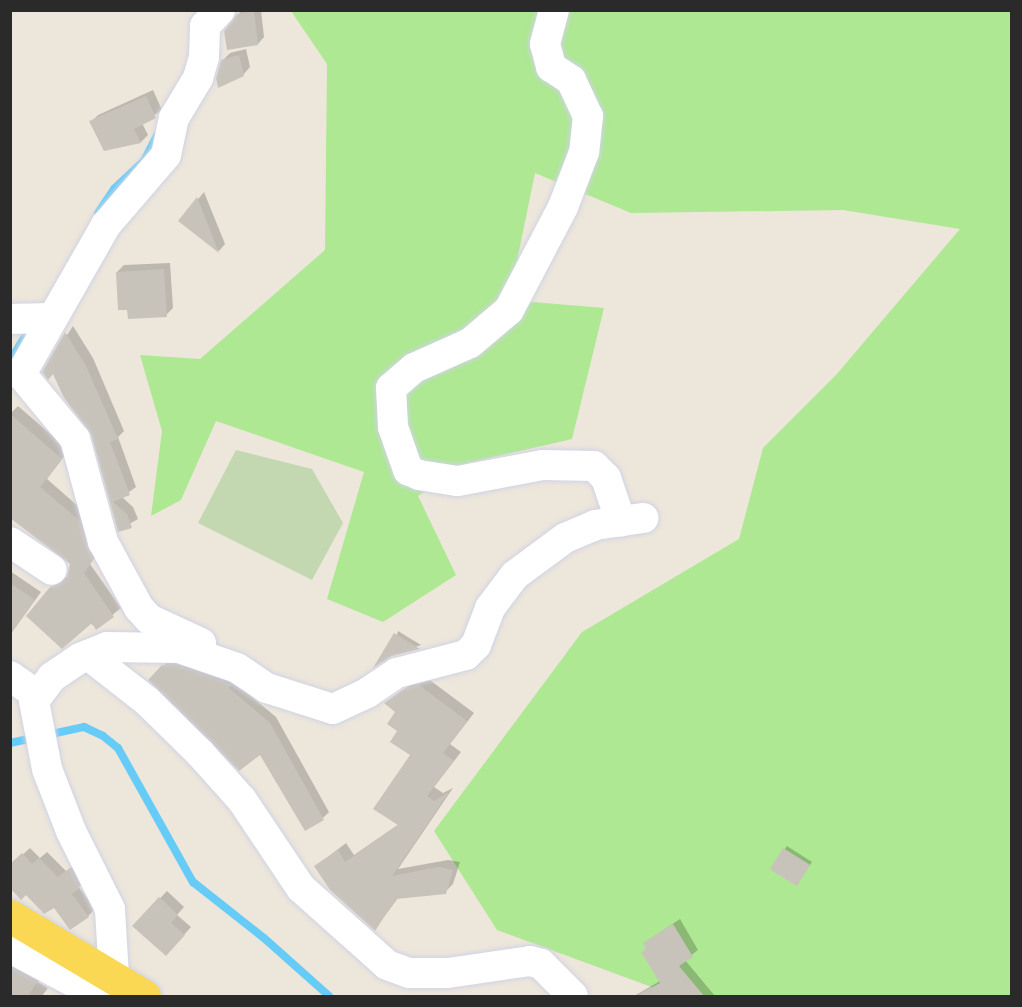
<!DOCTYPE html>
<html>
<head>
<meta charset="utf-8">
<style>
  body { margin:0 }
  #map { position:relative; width:1022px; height:1007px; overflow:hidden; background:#ede6db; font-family:Rubik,sans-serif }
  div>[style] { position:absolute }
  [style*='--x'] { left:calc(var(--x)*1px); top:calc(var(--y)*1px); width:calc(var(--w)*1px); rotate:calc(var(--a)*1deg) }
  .green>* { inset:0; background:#aee893 }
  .cemetery>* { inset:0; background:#c3d8b1 }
  .shadow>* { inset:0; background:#0003 }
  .stream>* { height:8px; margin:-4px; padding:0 4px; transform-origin:4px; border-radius:4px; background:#66ccf7 }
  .building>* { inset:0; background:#c8c3ba; transform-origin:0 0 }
  .roads { filter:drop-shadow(0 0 2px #d0d3e4) drop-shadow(0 0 2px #d0d3e4) }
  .minor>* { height:30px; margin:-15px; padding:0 15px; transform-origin:15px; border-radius:15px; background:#fff }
  .major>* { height:33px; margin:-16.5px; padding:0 16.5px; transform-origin:16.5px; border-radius:16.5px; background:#fad853 }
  span { translate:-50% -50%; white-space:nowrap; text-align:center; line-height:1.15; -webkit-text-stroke:6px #fff; paint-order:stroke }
  .frame { position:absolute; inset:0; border:12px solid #2a2a2a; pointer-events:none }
</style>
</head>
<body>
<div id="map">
  <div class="green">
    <div style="clip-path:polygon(291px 11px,1011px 11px,1011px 996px,676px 996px,497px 930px,434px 831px,582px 632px,739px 539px,763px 448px,836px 375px,960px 229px,843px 210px,631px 213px,535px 173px,509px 300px,604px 308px,572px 439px,467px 463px,418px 496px,456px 575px,383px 622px,327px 599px,364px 472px,216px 421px,181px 500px,151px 516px,162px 431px,140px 355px,200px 359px,325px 250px,327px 64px)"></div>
  </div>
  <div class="cemetery">
    <div style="clip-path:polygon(236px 450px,312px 469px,343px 523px,312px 580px,198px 523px)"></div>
  </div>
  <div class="shadow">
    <div style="clip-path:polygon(238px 10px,261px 10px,264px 37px,258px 44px)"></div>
    <div style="clip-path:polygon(246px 49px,250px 67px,243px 75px,222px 61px,230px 53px)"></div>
    <div style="clip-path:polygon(153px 90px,162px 110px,142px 123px,148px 135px,141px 142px,104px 150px,91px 122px,98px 115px)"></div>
    <div style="clip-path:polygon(204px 192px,225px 244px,219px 251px,180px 221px)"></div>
    <div style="clip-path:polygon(170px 263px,173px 308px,166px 315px,117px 272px,124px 265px)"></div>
    <div style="clip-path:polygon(73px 326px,93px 358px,124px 431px,118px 437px,136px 487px,122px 497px,133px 507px,138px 519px,119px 530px,93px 433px,48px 364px)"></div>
    <div style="clip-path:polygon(18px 406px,69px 450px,47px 479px,87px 514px,100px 551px,90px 564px,121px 608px,96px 628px,51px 588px,68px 576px,71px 563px,10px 515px,10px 414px)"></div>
    <div style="clip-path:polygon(10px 571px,41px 592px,10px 635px)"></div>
    <div style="clip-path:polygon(398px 631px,421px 645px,392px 655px)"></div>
    <div style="clip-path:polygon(170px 659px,234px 682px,276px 717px,329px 812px,323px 818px,261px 752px,150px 680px)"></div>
    <div style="clip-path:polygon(427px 678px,474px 713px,450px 744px,461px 752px,434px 787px,443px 793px,453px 788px,398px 869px,448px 860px,460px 862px,453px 884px,445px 892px,398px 898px,375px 929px,316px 866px,346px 843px,354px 855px,399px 824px,412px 755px,399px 731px,397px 712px,386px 703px,414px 682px)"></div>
    <div style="clip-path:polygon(787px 846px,812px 862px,799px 881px,771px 868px)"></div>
    <div style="clip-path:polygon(30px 848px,40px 858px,47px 852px,66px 871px,78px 863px,86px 880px,79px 887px,95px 909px,88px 916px,54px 905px,10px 866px)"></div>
    <div style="clip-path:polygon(167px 891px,184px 907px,177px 915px,191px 927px,173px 947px,134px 926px)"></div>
    <div style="clip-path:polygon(680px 919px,698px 950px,685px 960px,715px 996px,634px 996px,660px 981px,644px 943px)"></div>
    <div style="clip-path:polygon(10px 956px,43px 975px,38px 982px,48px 988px,42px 996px,10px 996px)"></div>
  </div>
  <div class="stream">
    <div style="--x:98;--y:213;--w:29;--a:-56"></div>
    <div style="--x:114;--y:189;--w:41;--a:-43"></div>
    <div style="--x:144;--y:161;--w:28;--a:-63"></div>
    <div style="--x:10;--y:361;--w:42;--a:-58.6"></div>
    <div style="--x:10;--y:743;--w:76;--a:-12.2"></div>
    <div style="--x:84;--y:727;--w:21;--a:25"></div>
    <div style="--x:103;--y:736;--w:19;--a:39"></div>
    <div style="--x:118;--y:748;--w:154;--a:60.8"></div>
    <div style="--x:193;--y:882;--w:90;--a:38.3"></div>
    <div style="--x:264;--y:938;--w:87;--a:41.7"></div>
  </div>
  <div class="building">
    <div style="clip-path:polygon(254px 11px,258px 45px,227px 50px,224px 31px,237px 14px)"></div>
    <div style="clip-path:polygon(239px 55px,244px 76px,218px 88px,216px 78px,221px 60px)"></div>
    <div style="clip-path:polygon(146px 96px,156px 118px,134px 129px,141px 143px,104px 151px,89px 121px)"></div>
    <div style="clip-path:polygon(197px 197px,219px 253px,178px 221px)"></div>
    <div style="clip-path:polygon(164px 269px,167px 317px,128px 319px,127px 310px,118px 310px,116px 272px)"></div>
    <div style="clip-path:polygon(65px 332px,86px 366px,118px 439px,110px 442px,130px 495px,113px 502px,127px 514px,132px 528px,118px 532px,91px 434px,64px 398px,53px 374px,48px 380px,42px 372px)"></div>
    <div style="clip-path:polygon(10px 414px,62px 459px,40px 487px,80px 521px,93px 560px,84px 573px,114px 617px,96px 630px,92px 623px,62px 649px,26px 616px,50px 587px,66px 580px,70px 564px,10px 518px)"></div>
    <div style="clip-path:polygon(10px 583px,35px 600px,10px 634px)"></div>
    <div style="clip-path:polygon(394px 633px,420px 649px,392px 656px,373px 668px)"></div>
    <div style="clip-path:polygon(162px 665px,176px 665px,232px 685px,229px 688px,270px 723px,324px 820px,305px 831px,260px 755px,239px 771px,148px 680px)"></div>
    <div style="clip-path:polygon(419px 685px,467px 721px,443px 753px,454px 761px,427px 796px,434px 801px,449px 792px,392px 876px,439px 867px,453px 870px,446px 894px,396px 899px,375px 931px,330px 890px,314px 866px,338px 850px,345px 862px,398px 825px,373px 809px,410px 755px,390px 742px,397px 731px,387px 724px,395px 712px,384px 703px,404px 689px)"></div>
    <div style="left:783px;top:848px;width:32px;height:25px;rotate:32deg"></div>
    <div style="clip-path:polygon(22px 853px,32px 864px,39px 858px,58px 877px,70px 868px,80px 888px,72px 894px,89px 917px,70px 930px,54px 908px,44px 914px,26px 895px,21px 900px,10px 888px,10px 864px)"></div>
    <div style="clip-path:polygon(159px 897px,178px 915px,171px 923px,185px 935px,166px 956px,132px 926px)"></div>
    <div style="clip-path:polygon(673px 924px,693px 957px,679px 966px,704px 996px,636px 996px,660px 983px,641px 952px,646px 949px,643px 943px)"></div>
    <div style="clip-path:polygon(10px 968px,37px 982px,28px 996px,10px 996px)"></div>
  </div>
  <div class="roads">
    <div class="minor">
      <div style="--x:554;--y:10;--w:35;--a:105"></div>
      <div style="--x:545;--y:44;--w:24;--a:75"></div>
      <div style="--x:551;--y:67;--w:24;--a:33"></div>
      <div style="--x:571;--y:80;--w:40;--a:65"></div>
      <div style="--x:588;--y:116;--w:36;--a:96"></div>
      <div style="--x:584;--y:152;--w:59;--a:110.9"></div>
      <div style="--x:563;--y:207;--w:116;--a:117.7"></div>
      <div style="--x:509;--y:310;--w:51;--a:139.8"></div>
      <div style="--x:470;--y:343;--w:61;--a:155.9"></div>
      <div style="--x:414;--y:368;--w:30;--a:139"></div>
      <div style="--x:391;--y:388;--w:39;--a:87"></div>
      <div style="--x:393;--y:427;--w:46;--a:70.8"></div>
      <div style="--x:408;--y:470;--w:12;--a:24"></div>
      <div style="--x:419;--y:475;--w:39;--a:9"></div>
      <div style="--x:458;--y:481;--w:86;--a:-10.7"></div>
      <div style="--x:543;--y:465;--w:51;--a:1.1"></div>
      <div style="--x:594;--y:466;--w:17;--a:45"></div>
      <div style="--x:606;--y:478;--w:46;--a:71.2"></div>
      <div style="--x:10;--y:319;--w:40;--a:-1.4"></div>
      <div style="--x:10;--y:542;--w:50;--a:33.7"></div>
      <div style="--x:201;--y:643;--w:57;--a:-155.2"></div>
      <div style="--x:149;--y:619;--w:15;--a:-132"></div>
      <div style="--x:139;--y:608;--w:75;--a:-118.6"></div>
      <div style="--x:103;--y:542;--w:107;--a:-105.2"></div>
      <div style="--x:75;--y:439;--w:85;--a:-129.7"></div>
      <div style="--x:21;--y:374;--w:172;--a:-60.3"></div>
      <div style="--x:106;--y:225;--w:92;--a:-49.4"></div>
      <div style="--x:166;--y:155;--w:38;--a:-78"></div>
      <div style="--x:174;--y:118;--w:47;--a:-59"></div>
      <div style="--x:198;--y:78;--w:22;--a:-74"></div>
      <div style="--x:204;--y:57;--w:31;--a:-88"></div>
      <div style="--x:205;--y:26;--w:22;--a:-47"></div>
      <div style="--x:88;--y:655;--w:75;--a:37.9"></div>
      <div style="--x:147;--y:701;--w:74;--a:44.5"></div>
      <div style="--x:200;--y:753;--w:63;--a:48.2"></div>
      <div style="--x:242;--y:800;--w:106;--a:56.2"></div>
      <div style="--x:301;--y:888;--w:115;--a:41.8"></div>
      <div style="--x:387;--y:965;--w:23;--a:20"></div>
      <div style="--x:409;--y:973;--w:39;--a:0"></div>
      <div style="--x:448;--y:973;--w:83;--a:-8.3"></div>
      <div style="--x:530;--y:961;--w:11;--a:15"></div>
      <div style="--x:541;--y:964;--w:45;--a:45"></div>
      <div style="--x:10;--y:676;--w:32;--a:35"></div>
      <div style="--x:10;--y:948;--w:102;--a:28.1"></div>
      <div style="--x:114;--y:977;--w:68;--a:-93.4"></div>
      <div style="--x:110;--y:909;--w:87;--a:-116.6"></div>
      <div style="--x:71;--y:831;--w:66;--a:-111.2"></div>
      <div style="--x:47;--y:769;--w:69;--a:-100.8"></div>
      <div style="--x:34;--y:701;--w:30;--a:-53"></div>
      <div style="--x:52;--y:677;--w:34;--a:-34"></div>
      <div style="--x:80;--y:658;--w:29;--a:-22"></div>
      <div style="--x:107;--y:647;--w:72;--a:0.8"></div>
      <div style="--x:179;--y:648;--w:61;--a:19"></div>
      <div style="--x:237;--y:668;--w:36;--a:34"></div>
      <div style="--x:267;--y:688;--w:69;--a:17.7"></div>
      <div style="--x:333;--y:709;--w:38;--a:-25"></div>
      <div style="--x:367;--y:693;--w:36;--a:-34"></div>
      <div style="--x:397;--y:673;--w:71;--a:-14.6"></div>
      <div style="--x:466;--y:655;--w:14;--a:-45"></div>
      <div style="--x:476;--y:645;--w:40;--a:-69"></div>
      <div style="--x:490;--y:608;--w:41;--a:-52.9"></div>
      <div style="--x:515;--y:575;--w:62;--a:-36.5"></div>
      <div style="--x:565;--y:538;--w:33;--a:-23"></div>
      <div style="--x:595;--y:525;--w:49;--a:-8.3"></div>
    </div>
    <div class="major">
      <div style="--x:10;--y:916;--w:156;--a:30.8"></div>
    </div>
  </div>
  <div class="frame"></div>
</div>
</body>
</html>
